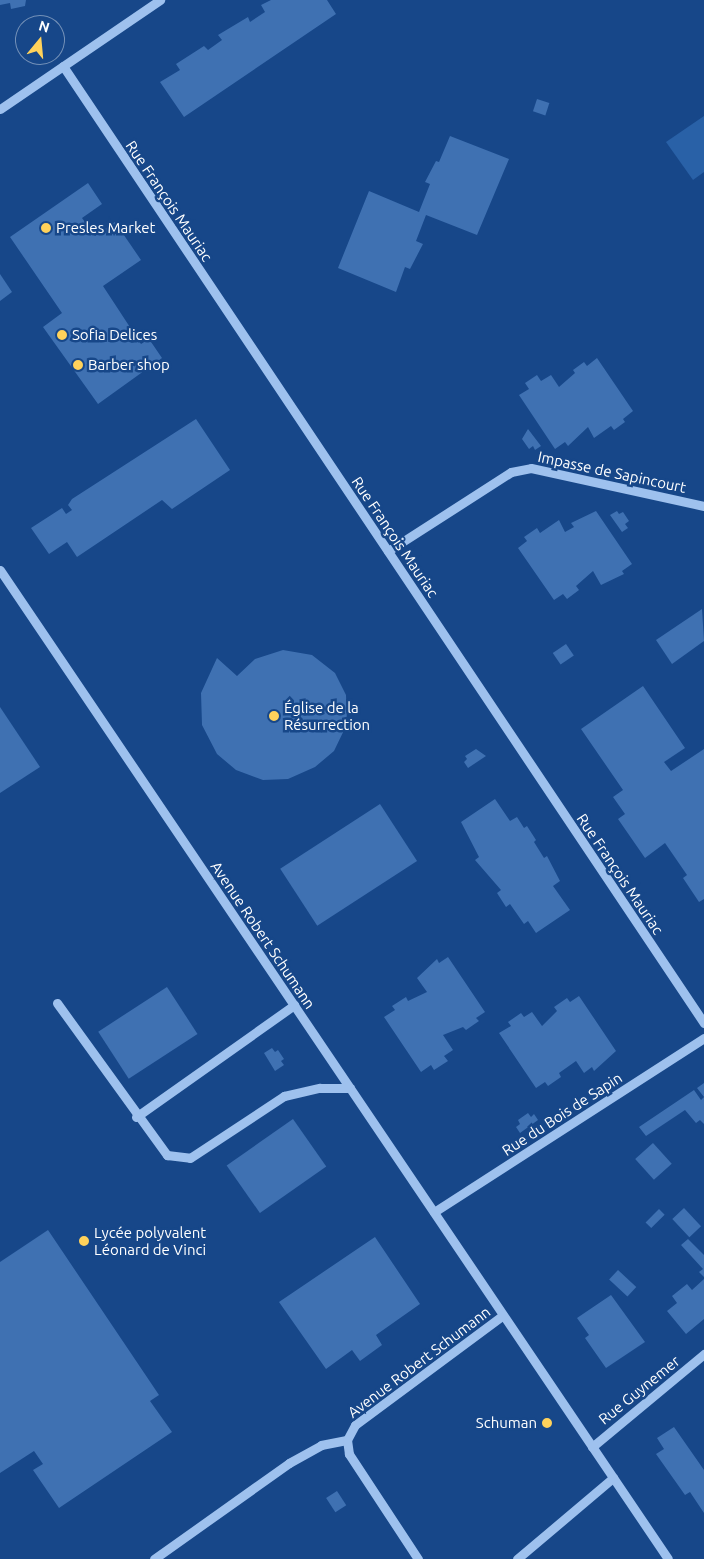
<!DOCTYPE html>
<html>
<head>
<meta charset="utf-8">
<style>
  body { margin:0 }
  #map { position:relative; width:704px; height:1559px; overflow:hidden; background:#174789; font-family:Ubuntu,sans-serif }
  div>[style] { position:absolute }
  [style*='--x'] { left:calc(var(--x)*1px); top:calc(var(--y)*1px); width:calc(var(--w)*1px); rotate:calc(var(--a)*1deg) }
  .green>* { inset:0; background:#2961a7 }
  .building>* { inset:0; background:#3f71b2; transform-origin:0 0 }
  .minor>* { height:9px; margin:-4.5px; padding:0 4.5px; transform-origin:4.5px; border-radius:4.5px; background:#9ec1ee }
  .dots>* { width:14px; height:14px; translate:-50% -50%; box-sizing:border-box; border:2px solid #174789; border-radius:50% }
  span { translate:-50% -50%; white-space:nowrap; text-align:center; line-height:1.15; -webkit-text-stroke:5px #174789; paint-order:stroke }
  .street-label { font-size:15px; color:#fff }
  .poi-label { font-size:15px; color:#fff }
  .left { translate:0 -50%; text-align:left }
  .right { translate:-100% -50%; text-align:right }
  .north { position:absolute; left:15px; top:15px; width:50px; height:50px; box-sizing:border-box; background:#174789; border:1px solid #7491b8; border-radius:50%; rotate:17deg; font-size:14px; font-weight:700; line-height:20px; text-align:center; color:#fff }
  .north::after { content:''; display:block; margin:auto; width:18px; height:22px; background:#ffd25b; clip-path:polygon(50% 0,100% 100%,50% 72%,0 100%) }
</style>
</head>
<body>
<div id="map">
  <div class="green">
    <div style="clip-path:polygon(704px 116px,704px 172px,693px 180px,666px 142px)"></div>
  </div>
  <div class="building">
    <div style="clip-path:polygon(0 0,26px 0,25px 6px,11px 9px,10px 3px,0 5px)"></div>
    <div style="clip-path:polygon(271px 0,327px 0,336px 14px,184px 117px,160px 82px,180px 70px,176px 64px,204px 46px,208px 50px,222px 40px,218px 35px,248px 17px,250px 22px,265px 12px,261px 5px)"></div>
    <div style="left:537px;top:99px;width:13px;height:13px;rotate:18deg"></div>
    <div style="clip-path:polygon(450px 136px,509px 159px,477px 235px,426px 215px,416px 241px,423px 244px,410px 269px,405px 267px,396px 292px,338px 268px,369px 191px,419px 212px,430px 184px,425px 182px,436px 161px,439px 162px)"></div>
    <div style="clip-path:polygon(88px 183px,102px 204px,82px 218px,95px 236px,115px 222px,141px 260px,103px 286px,141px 344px,149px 339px,162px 358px,98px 404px,43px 327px,62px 313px,10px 237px)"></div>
    <div style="clip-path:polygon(0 274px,12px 292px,0 301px)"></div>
    <div style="clip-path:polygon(597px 358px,633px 411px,623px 419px,625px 422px,614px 430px,611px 426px,594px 438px,588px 427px,568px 446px,565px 442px,555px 449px,519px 395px,529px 389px,525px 383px,537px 375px,541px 381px,551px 375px,559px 387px,575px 373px,573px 370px,584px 362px,587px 366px)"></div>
    <div style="clip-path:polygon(196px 419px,230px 470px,172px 509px,162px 500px,77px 557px,67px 542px,49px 554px,31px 528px,62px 508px,66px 514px,72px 510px,68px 505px,72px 499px)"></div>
    <div style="clip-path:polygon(528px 429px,541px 446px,535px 450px,533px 446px,529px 449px,522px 439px)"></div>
    <div style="clip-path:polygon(596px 511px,632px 564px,622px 571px,624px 574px,601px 585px,593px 571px,576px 586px,579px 590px,567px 599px,563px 594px,554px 600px,518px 548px,527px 541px,524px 537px,537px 528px,540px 533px,559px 520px,565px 532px,574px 527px,571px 523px)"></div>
    <div style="clip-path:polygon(617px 511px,619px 514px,623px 512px,629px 521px,625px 524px,628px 528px,622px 532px,610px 515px)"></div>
    <div style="clip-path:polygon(702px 609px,704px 641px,672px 664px,656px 640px)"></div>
    <div style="left:566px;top:644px;width:14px;height:16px;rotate:56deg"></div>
    <div style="clip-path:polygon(283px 650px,312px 655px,335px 673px,346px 695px,347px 724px,334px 751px,315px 767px,288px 779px,263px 780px,236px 770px,217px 754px,202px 725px,201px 693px,217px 658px,237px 676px,255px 659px)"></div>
    <div style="clip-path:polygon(643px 686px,685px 748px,664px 762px,671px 771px,704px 749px,704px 899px,699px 902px,683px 878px,687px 875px,665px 843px,645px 858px,618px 819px,625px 814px,613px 797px,623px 790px,581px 729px)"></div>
    <div style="clip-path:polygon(0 707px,40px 767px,0 793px)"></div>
    <div style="clip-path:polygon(476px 749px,486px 756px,468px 768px,464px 762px,467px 759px,465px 756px)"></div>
    <div style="clip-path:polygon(495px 799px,510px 821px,517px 817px,524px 828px,527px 826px,536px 840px,534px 842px,544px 858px,547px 856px,560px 881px,553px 886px,570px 910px,536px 933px,528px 921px,524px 924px,510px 904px,506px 907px,497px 893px,501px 890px,475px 860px,479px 857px,461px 822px)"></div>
    <div style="left:380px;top:804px;width:68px;height:119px;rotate:57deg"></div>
    <div style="clip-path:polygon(448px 957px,485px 1012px,476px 1018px,479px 1021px,466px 1030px,463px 1027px,443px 1035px,453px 1050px,444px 1056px,448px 1061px,434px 1070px,431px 1065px,421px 1072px,384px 1017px,395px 1010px,392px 1006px,406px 997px,408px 1001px,427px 992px,417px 978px,437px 959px,439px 963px)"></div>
    <div style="left:167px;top:987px;width:56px;height:82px;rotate:57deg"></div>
    <div style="clip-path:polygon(579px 996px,616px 1051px,594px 1071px,592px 1067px,584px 1073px,576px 1061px,559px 1073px,561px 1077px,548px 1086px,545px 1082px,536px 1088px,499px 1033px,511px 1026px,508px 1022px,521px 1013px,524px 1017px,532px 1012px,542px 1026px,557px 1011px,554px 1007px,567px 998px,570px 1002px)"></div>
    <div style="clip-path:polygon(272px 1048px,275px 1052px,278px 1050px,284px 1059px,281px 1061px,284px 1065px,275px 1071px,264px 1053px)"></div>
    <div style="clip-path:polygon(704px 1083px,704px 1124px,700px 1120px,696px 1123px,685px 1110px,646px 1136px,639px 1127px,694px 1090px,701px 1100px,704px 1097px,697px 1088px)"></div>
    <div style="clip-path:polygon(528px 1113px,531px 1117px,534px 1114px,538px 1120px,520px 1133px,516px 1127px,520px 1124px,518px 1120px)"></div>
    <div style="left:293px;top:1119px;width:58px;height:81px;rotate:55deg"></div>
    <div style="left:653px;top:1143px;width:28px;height:24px;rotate:48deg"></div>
    <div style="left:684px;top:1208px;width:25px;height:16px;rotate:47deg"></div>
    <div style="left:659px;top:1209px;width:8px;height:19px;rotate:45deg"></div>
    <div style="clip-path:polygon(48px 1230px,159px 1395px,150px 1401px,172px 1432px,59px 1508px,33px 1470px,43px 1464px,34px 1451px,0 1473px,0 1262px)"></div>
    <div style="clip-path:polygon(375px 1237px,420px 1304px,376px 1335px,382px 1345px,360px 1361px,352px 1350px,326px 1369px,279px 1302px)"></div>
    <div style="clip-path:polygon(688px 1239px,704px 1255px,704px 1277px,699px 1272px,703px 1269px,681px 1245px)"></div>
    <div style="left:618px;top:1270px;width:25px;height:13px;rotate:43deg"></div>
    <div style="clip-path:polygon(704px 1279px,704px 1319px,686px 1334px,667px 1311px,677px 1303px,672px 1296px,687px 1284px,692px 1290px)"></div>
    <div style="clip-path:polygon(611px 1295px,645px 1342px,606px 1368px,585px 1338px,589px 1335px,577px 1318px)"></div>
    <div style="clip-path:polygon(674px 1427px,704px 1470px,704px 1513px,690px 1492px,685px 1495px,656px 1454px,664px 1449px,657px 1438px)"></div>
    <div style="left:337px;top:1491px;width:17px;height:13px;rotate:57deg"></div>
  </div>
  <div class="minor">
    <div style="--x:63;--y:66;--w:1152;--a:56.19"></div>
    <div style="--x:0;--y:109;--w:194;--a:-34.3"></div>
    <div style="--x:388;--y:551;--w:146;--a:-32.7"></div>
    <div style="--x:511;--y:472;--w:20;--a:-11"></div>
    <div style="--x:531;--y:468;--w:177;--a:12.4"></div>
    <div style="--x:0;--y:570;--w:1193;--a:55.96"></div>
    <div style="--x:57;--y:1003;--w:188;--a:54.1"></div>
    <div style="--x:167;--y:1155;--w:23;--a:7"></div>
    <div style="--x:190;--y:1158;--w:113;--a:-33.4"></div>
    <div style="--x:284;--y:1096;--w:37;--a:-13"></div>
    <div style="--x:320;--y:1088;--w:30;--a:0"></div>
    <div style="--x:136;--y:1117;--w:194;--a:-35.3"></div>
    <div style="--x:434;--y:1212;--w:321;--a:-32.8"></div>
    <div style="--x:592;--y:1447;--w:146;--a:-39.7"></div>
    <div style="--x:154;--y:1559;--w:166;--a:-35.4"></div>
    <div style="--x:289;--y:1463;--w:37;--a:-29"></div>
    <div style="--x:321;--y:1445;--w:26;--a:-11"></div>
    <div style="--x:418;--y:1559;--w:126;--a:-123.3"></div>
    <div style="--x:349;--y:1454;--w:14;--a:-98"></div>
    <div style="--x:347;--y:1440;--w:17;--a:-62"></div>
    <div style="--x:355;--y:1425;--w:184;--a:-36.6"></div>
    <div style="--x:517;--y:1559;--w:126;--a:-40.2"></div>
  </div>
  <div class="dots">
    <div style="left:46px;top:228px;background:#ffd25b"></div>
    <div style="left:62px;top:335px;background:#ffd25b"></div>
    <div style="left:78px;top:365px;background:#ffd25b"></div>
    <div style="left:274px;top:716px;background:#ffd25b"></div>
    <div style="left:84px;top:1241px;background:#ffd25b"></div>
    <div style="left:547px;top:1423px;background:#ffd25b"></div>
  </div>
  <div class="street-label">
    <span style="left:169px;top:201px;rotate:56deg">Rue François Mauriac</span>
    <span style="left:612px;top:472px;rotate:12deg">Impasse de Sapincourt</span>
    <span style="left:395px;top:537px;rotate:56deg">Rue François Mauriac</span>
    <span style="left:620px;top:874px;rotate:56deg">Rue François Mauriac</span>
    <span style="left:263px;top:935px;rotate:56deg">Avenue Robert Schumann</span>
    <span style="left:562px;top:1114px;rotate:-33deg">Rue du Bois de Sapin</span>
    <span style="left:419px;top:1362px;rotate:-37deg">Avenue Robert Schumann</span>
    <span style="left:639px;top:1390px;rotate:-39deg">Rue Guynemer</span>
  </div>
  <div class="poi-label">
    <span class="left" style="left:56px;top:228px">Presles Market</span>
    <span class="left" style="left:72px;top:335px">Sofia Delices</span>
    <span class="left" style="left:88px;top:365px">Barber shop</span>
    <span class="left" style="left:284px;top:716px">Église de la<br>Résurrection</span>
    <span class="left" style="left:94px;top:1241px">Lycée polyvalent<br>Léonard de Vinci</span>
    <span class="right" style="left:537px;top:1423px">Schuman</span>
  </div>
  <div class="north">N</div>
</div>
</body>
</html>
